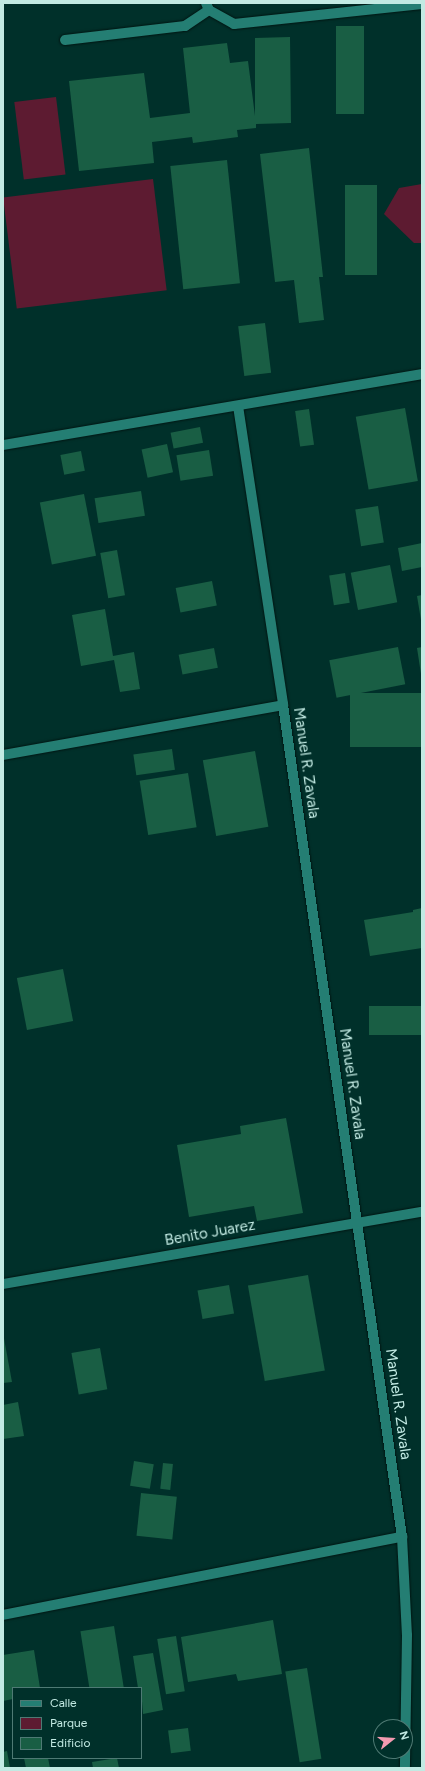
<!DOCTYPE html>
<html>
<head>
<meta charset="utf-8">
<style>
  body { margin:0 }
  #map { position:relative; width:425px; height:1771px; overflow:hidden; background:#00302a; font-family:Figtree,sans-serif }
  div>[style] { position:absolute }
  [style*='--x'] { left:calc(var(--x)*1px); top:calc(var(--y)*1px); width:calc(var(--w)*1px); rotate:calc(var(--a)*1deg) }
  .green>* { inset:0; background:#5d1b31; transform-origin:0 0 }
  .building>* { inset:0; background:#195e44; transform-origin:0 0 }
  .roads { filter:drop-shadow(0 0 1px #001512) drop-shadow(0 0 1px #001512) }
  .minor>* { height:10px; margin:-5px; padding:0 5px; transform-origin:5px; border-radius:5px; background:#247e73 }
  span { translate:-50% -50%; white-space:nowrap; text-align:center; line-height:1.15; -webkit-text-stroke:3.5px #00302a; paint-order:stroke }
  .street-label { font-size:15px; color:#c2eae3 }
  .frame { position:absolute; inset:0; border:4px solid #c2eae3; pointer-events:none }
  .legend { position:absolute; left:12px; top:1687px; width:130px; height:72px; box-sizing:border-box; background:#00302a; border:1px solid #4e7a74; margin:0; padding:5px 7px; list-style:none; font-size:12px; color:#c2eae3 }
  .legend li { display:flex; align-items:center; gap:8px; height:20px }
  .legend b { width:20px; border:1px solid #4e7a74 }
  .north { position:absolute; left:373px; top:1719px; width:40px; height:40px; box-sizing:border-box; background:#00302a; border:1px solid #4e7a74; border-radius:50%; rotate:73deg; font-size:11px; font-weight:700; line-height:16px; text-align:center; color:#c2eae3 }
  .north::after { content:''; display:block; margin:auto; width:14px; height:18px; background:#f29ab0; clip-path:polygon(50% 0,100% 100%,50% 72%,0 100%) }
</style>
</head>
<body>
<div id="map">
  <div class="green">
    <div style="left:56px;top:97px;width:78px;height:42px;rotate:83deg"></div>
    <div style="left:153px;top:179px;width:112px;height:151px;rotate:83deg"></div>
    <div style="clip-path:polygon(422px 184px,422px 243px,414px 243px,384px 214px,399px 188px)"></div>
  </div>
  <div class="building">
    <div style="left:336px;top:26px;width:28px;height:88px"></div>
    <div style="clip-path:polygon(290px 37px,291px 123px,256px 124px,256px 128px,237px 130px,238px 137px,193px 143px,192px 137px,152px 142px,154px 163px,79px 171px,69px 81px,144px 73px,150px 118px,190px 113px,183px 48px,227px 43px,230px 63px,248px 61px,255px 116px,255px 38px)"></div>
    <div style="clip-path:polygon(309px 148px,323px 277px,319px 277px,324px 320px,299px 323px,294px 280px,275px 282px,260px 154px)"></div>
    <div style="left:227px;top:160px;width:124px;height:57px;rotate:84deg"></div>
    <div style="left:345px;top:185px;width:32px;height:90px"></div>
    <div style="left:265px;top:323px;width:50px;height:27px;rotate:83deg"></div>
    <div style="left:405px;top:408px;width:74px;height:50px;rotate:80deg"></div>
    <div style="left:309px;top:409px;width:36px;height:14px;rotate:82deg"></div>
    <div style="left:200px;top:427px;width:16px;height:30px;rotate:79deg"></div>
    <div style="left:167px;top:444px;width:29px;height:26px;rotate:78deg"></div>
    <div style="left:209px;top:450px;width:26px;height:33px;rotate:81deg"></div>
    <div style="left:81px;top:451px;width:20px;height:21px;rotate:79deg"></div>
    <div style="left:141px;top:491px;width:25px;height:47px;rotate:81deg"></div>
    <div style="left:84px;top:494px;width:63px;height:45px;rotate:79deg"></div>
    <div style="left:378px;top:506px;width:37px;height:23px;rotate:81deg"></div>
    <div style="clip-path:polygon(422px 543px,422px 567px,402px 571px,398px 548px)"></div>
    <div style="left:117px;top:550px;width:46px;height:17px;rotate:80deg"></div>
    <div style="left:390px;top:565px;width:38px;height:40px;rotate:79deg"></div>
    <div style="left:345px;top:573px;width:30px;height:16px;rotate:81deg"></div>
    <div style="left:212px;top:581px;width:25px;height:37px;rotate:79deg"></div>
    <div style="clip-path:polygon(422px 595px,422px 620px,421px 620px,417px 596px)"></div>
    <div style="clip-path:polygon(105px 609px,113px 656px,134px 652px,140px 689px,120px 692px,114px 660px,81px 666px,72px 615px)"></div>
    <div style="left:398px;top:647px;width:38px;height:70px;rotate:79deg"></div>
    <div style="clip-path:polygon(422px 647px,422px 674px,421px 674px,417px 648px)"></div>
    <div style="left:214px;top:648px;width:20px;height:36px;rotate:79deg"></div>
    <div style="left:422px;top:693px;width:54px;height:72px;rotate:90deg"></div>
    <div style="left:172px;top:749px;width:21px;height:39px;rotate:82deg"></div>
    <div style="left:255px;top:751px;width:77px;height:53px;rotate:80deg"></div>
    <div style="left:188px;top:773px;width:55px;height:49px;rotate:81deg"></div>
    <div style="clip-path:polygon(422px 908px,422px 948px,370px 956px,364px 920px,413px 912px,413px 910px)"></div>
    <div style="left:63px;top:969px;width:53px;height:47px;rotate:79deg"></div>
    <div style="left:422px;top:1006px;width:29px;height:53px;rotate:90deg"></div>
    <div style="clip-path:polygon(286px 1118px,303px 1213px,257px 1221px,254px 1206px,189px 1217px,177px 1145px,241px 1134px,240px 1126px)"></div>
    <div style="left:308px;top:1275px;width:97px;height:61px;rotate:80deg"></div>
    <div style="left:229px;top:1285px;width:29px;height:32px;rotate:80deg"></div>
    <div style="clip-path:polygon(3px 1333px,12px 1382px,3px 1383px)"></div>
    <div style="left:100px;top:1348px;width:42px;height:29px;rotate:80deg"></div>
    <div style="clip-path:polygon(18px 1402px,24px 1436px,3px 1439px,3px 1405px)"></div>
    <div style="left:134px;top:1461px;width:20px;height:25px;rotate:9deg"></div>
    <div style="left:163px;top:1463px;width:10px;height:26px;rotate:6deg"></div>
    <div style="left:141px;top:1493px;width:36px;height:43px;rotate:6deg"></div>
    <div style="clip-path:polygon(273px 1620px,282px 1674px,238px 1681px,236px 1674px,188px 1682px,181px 1637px)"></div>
    <div style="left:114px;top:1626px;width:63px;height:34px;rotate:81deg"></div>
    <div style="left:176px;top:1636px;width:56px;height:19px;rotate:81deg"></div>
    <div style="clip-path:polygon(34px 1650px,40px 1688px,13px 1688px,13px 1699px,3px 1701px,3px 1655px)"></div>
    <div style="clip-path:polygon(153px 1653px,163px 1710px,143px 1714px,141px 1688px,138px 1688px,133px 1656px)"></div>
    <div style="left:307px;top:1668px;width:92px;height:22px;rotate:81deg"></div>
    <div style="left:188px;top:1728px;width:23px;height:20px;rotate:83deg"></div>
    <div style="clip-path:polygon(7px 1751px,10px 1768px,3px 1768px,3px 1752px)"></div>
    <div style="clip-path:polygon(24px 1758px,48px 1758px,50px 1768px,26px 1768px)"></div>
    <div style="clip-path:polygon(117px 1758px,119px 1768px,93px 1768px,92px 1762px)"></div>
  </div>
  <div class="roads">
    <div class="minor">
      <div style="--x:206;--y:3;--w:8;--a:67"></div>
      <div style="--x:209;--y:10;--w:29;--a:29"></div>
      <div style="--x:234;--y:24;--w:189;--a:-6.1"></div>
      <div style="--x:65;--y:40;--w:121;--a:-6.7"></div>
      <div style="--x:185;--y:26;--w:29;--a:-34"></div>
      <div style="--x:238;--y:406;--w:302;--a:81.4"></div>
      <div style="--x:283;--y:705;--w:840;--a:81.86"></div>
      <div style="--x:402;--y:1537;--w:98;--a:87.1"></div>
      <div style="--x:407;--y:1635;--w:133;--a:90.9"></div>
      <div style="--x:3;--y:445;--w:425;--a:-9.6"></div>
      <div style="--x:3;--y:755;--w:284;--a:-10.1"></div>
      <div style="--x:3;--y:1284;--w:425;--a:-9.8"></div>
      <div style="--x:3;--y:1615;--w:407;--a:-11.1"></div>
    </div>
  </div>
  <div class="street-label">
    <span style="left:306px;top:763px;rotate:82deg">Manuel R. Zavala</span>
    <span style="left:352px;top:1084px;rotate:82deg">Manuel R. Zavala</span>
    <span style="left:210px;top:1233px;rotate:-10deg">Benito Juarez</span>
    <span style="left:398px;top:1404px;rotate:82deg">Manuel R. Zavala</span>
  </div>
  <div class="frame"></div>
  <ul class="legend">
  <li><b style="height:5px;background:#247e73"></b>Calle</li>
  <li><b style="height:11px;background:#5d1b31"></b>Parque</li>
  <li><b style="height:11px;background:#195e44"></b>Edificio</li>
  </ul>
  <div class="north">N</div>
</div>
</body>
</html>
